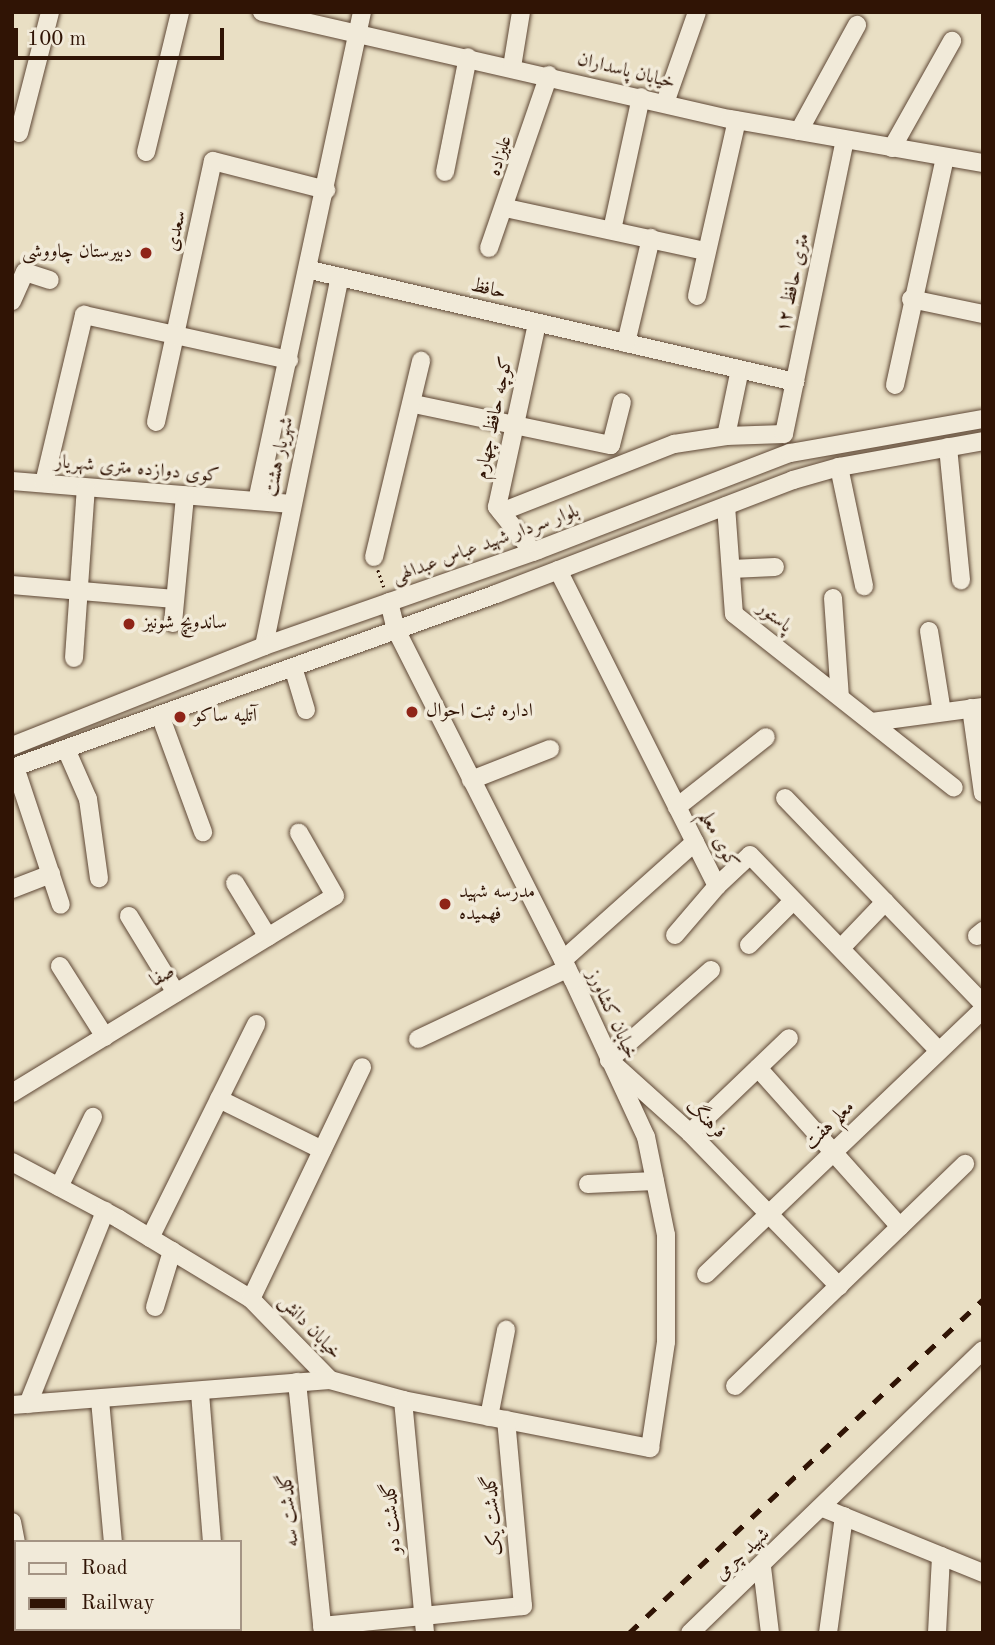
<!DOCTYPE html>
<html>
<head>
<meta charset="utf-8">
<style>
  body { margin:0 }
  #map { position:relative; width:995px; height:1645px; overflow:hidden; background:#e9dfc4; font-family:"Old Standard TT",Amiri,serif }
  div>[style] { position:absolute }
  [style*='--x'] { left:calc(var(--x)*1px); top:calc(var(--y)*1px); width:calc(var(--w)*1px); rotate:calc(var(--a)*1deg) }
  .path>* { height:2.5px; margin-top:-1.25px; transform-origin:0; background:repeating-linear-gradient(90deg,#301405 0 2px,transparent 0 5.5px) }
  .roads { filter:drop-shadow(0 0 2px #5e4735) drop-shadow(0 0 2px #5e4735) }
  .minor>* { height:18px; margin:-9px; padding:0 9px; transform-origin:9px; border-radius:9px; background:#f1ead9 }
  .rail>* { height:4.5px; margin-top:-2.25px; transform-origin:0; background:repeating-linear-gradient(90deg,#301405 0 12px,transparent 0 24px) }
  .dots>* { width:19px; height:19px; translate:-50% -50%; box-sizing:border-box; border:4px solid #f1ead9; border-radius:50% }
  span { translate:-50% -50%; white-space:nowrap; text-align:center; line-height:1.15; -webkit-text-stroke:7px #f1ead9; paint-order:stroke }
  .street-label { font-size:19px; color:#301405 }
  .poi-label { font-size:19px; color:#301405 }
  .right { translate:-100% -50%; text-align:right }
  .left { translate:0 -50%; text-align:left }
  .frame { position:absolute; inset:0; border:14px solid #301405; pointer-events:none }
  .legend { position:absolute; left:14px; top:1540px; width:228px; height:91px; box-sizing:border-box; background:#f1ead9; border:2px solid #a49484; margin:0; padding:9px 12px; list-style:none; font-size:21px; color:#301405 }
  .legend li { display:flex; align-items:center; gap:14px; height:35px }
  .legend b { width:35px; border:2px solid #a49484 }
  .scale { position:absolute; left:14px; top:28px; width:210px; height:32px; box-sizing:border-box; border:4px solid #301405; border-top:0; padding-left:9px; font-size:21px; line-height:24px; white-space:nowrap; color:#301405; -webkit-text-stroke:5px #f1ead9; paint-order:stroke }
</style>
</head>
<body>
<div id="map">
  <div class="path">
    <div style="--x:378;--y:570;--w:18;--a:71"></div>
  </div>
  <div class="roads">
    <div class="minor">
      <div style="--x:262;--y:12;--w:480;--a:12.9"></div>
      <div style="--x:730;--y:119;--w:257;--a:9.9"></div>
      <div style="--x:512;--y:67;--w:56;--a:-80.7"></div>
      <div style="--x:665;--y:103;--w:96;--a:-70.6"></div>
      <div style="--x:799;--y:131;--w:121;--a:-61.3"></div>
      <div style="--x:19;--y:133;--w:125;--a:-75.6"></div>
      <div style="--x:892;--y:148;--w:123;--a:-60.7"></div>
      <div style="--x:146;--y:152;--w:144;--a:-76.3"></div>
      <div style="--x:445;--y:172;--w:117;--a:-78.7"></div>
      <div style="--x:506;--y:208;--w:204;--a:12.2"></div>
      <div style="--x:612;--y:230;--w:136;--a:-77.7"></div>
      <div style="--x:489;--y:248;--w:183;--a:-70.9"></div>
      <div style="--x:310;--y:270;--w:498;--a:13"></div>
      <div style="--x:697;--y:296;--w:180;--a:-77.2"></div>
      <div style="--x:911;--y:299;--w:74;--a:11.8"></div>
      <div style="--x:12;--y:301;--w:32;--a:-66"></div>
      <div style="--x:25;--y:272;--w:26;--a:18"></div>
      <div style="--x:626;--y:343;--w:108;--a:-76.6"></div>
      <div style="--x:895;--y:385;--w:233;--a:-77.6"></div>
      <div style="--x:414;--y:404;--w:201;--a:11.8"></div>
      <div style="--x:611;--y:445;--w:44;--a:-75.7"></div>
      <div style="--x:156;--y:422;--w:267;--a:-77.7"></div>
      <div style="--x:213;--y:161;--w:117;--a:14.4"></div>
      <div style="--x:726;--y:436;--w:68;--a:-78.2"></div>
      <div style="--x:948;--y:447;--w:134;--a:84.4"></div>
      <div style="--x:839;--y:467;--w:122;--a:78.1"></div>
      <div style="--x:12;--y:481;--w:281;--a:4.7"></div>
      <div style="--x:44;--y:483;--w:173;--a:-76.6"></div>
      <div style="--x:84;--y:315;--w:210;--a:12.4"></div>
      <div style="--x:257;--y:501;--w:500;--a:-77.88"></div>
      <div style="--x:726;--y:506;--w:108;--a:85.8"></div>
      <div style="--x:734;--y:614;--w:280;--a:38.3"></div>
      <div style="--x:501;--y:512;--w:186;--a:-21.5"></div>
      <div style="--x:674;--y:444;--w:53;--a:-8.7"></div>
      <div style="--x:726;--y:436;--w:58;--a:-2"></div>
      <div style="--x:784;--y:434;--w:300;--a:-78.3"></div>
      <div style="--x:533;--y:552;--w:58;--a:-128.7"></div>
      <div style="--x:497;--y:507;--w:188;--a:-77.7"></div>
      <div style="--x:374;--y:557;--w:202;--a:-76.5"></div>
      <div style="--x:731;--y:569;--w:44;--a:-2.6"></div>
      <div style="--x:558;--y:570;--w:354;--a:63.3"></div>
      <div style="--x:717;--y:886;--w:45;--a:-43.2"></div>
      <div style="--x:750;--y:855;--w:272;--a:46"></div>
      <div style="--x:12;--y:585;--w:163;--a:4.9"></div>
      <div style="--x:833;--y:598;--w:99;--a:86"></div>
      <div style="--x:173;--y:623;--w:128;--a:-84.6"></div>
      <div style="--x:929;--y:631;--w:82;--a:80.9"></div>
      <div style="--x:264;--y:646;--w:377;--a:-78.4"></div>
      <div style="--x:74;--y:658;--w:170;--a:-86"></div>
      <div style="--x:293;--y:667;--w:45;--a:73.2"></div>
      <div style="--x:971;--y:708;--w:86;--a:82"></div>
      <div style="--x:160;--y:715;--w:125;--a:69.8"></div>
      <div style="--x:872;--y:722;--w:112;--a:-7.7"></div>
      <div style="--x:12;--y:746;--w:271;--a:-21.6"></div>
      <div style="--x:264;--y:646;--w:290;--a:-19.3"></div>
      <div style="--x:538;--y:550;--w:270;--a:-21.1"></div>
      <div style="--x:790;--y:453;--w:196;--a:-10"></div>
      <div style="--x:66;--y:749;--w:55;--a:66.3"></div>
      <div style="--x:88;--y:799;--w:80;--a:82.1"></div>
      <div style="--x:15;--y:767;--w:145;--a:71.6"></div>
      <div style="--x:12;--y:768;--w:514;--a:-19.77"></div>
      <div style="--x:496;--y:594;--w:318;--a:-21"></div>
      <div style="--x:793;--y:480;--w:48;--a:-15.8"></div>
      <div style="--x:839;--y:467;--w:146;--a:-10.2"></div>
      <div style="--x:471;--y:780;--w:85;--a:-21.4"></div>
      <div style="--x:785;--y:798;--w:286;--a:46.1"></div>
      <div style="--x:677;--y:807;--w:113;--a:-38.2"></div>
      <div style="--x:235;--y:883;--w:63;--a:58.6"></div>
      <div style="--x:12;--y:889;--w:42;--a:-21"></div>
      <div style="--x:129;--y:916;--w:90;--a:58.6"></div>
      <div style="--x:675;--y:935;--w:65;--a:-49.4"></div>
      <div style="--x:977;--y:936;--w:8;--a:-40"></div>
      <div style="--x:749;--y:945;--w:62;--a:-45"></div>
      <div style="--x:841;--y:948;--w:64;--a:-46.3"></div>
      <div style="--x:563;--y:960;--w:177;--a:-41.8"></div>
      <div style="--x:60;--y:966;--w:84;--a:57.6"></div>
      <div style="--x:711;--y:970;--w:136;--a:138.6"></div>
      <div style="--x:609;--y:1060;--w:109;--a:42"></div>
      <div style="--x:690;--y:1133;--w:214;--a:45.8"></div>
      <div style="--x:418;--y:1039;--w:165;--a:-25.2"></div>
      <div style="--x:758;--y:1068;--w:213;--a:48.2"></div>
      <div style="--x:12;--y:1093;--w:378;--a:-31.4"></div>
      <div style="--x:335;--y:896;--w:73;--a:-119.7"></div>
      <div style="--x:219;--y:1099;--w:115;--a:26.3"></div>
      <div style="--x:690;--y:1133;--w:137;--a:-43.8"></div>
      <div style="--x:12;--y:1162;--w:121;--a:28"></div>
      <div style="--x:119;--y:1219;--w:154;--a:31.2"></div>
      <div style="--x:251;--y:1299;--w:113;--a:45.7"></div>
      <div style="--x:330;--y:1380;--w:76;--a:15.3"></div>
      <div style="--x:403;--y:1400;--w:252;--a:11"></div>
      <div style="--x:650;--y:1448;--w:107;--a:-81.4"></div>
      <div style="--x:666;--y:1342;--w:107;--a:-90"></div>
      <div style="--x:666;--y:1235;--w:100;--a:-101.5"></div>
      <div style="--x:646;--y:1137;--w:173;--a:-114.9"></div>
      <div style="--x:573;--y:980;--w:392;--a:-116.8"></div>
      <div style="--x:396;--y:630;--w:29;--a:-104"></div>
      <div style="--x:588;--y:1184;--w:67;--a:-2.6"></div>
      <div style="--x:59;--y:1187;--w:78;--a:-64.1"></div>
      <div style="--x:150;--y:1238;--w:239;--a:-63.6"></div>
      <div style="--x:706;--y:1274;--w:383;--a:-43.7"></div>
      <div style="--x:251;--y:1299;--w:257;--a:-64.4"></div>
      <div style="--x:155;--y:1307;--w:59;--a:-73.1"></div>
      <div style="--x:297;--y:1382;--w:252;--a:84.1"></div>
      <div style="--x:735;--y:1386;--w:320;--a:-44"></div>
      <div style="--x:200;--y:1393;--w:149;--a:85.4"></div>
      <div style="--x:100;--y:1400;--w:143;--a:84.8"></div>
      <div style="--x:403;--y:1400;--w:234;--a:84.6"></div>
      <div style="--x:28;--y:1404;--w:208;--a:-68.2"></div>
      <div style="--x:12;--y:1405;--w:319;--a:-4.5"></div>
      <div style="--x:489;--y:1417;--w:89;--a:-78.9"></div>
      <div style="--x:823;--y:1508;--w:173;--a:22.1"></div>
      <div style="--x:12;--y:1522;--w:20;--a:79"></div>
      <div style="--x:762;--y:1567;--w:66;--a:83.1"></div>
      <div style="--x:322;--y:1626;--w:202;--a:-5.7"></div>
      <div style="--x:523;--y:1606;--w:187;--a:-95.2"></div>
      <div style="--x:33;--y:1629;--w:4;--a:76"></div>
      <div style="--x:121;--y:1629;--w:4;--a:76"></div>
      <div style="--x:220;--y:1629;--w:2;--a:90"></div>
      <div style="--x:690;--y:1633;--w:407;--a:-44"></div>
      <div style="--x:828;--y:1633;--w:118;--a:-82.2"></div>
      <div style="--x:937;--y:1633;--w:77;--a:-87"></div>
    </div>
  </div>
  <div class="rail">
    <div style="--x:629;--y:1633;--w:487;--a:-43.3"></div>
  </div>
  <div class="dots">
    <div style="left:146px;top:253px;background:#8f2418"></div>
    <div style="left:129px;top:624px;background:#8f2418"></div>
    <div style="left:412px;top:712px;background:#8f2418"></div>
    <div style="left:180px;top:717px;background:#8f2418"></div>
    <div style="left:445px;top:904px;background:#8f2418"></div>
  </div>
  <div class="street-label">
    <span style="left:626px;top:72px;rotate:14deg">خیابان پاسداران</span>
    <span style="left:501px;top:156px;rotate:-72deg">علیزاده</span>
    <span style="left:177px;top:231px;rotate:-78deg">سعدی</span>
    <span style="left:794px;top:283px;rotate:-78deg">۱۲ متری حافظ</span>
    <span style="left:488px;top:290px;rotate:13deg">حافظ</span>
    <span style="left:495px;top:418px;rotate:-78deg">کوچه حافظ چهارم</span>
    <span style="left:280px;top:457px;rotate:-78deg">شهریار هشت</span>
    <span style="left:137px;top:470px;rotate:5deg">کوی دوازده متری شهریار</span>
    <span style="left:486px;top:545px;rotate:-20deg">بلوار سردار شهید عباس عبدالهی</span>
    <span style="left:774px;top:618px;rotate:38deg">پاستور</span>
    <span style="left:718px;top:840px;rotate:62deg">کوی معلم</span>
    <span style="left:163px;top:977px;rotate:-31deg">صفا</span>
    <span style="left:611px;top:1015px;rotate:65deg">خیابان کشاورز</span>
    <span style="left:705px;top:1120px;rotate:43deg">فرهنگ</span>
    <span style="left:830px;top:1126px;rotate:-44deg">معلم هفت</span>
    <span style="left:309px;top:1328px;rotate:46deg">خیابان دانش</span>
    <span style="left:290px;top:1510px;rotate:-96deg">گلدشت سه</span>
    <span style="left:494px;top:1515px;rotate:-95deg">گلدشت یک</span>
    <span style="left:393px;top:1518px;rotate:-95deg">گلدشت دو</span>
    <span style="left:743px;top:1555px;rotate:-43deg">شهید چرمی</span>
  </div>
  <div class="poi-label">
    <span class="right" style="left:132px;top:253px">دبیرستان چاووشی</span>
    <span class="left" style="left:143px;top:624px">ساندویچ شونیز</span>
    <span class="left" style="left:426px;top:712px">اداره ثبت احوال</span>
    <span class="left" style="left:194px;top:717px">آتلیه ساکو</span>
    <span class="left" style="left:459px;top:904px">مدرسه شهید<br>فهمیده</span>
  </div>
  <div class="frame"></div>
  <ul class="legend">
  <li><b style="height:9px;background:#f1ead9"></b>Road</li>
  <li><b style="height:9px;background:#301405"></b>Railway</li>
  </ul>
  <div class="scale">100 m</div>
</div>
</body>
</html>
